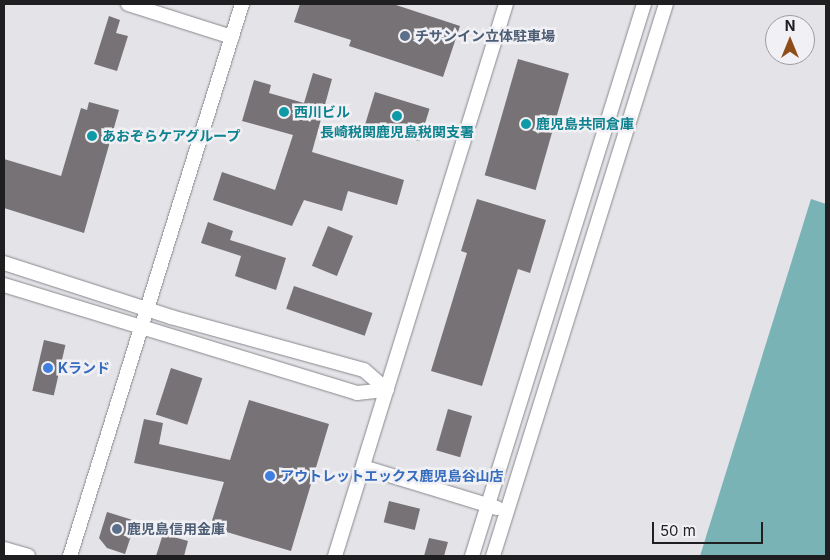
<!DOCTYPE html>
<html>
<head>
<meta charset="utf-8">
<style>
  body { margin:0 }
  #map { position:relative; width:830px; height:560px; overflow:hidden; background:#e3e3e8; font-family:Inter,"Noto Sans JP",sans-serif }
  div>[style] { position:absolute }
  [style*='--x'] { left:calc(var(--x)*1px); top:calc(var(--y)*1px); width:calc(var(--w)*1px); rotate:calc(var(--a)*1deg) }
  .water>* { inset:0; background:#79b3b6 }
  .building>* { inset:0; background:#767275; transform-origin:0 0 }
  .roads { filter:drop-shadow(0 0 1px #88888d) drop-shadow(0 0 1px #88888d) }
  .tertiary>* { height:14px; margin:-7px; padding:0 7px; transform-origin:7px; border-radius:7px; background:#fff }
  .dots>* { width:14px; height:14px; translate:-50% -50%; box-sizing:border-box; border:2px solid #f0f0f5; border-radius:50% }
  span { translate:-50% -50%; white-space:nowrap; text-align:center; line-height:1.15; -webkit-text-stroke:5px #f0f0f5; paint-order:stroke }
  .service-label { font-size:14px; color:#4e5e75; font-weight:700 }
  .left { translate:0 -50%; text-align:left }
  .culture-label { font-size:14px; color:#0d838f; font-weight:700 }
  .shop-label { font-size:14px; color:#366cbe; font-weight:700 }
  .frame { position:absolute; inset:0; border:5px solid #1f1f21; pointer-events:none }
  .north { position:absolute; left:765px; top:15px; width:50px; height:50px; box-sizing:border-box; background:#f0f0f5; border:1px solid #9c9ca0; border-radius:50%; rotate:0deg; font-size:14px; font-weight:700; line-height:20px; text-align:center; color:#1f1f21 }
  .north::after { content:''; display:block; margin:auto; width:18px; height:22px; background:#8e4d18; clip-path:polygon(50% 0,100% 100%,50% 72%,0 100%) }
  .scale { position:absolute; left:652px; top:522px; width:111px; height:22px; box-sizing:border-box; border:2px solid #1f1f21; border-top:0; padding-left:6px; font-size:15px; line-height:18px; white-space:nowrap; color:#1f1f21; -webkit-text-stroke:4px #f0f0f5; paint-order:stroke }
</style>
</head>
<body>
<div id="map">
  <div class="water">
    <div style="clip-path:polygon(811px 199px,826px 204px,826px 556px,700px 556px)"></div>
  </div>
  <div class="building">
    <div style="clip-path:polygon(300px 4px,393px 4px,460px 26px,443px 77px,349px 46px,351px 40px,294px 22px)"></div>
    <div style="clip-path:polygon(109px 16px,120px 20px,116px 33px,128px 36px,117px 71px,94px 64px)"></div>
    <div style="left:518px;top:59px;width:53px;height:121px;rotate:16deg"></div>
    <div style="clip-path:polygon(313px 73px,332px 79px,312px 152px,404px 180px,397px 205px,348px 191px,342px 211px,304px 200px,292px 226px,213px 200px,222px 172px,275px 190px,293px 135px,242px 121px,254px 80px,271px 85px,269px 93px,304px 103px)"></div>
    <div style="left:375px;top:92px;width:57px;height:34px;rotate:17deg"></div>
    <div style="clip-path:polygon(89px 102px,119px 110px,84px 233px,4px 208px,4px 159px,61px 176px,81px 108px,87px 110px)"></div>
    <div style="clip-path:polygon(477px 199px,546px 220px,530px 273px,518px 269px,482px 386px,431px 371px,467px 253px,461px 251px)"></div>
    <div style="clip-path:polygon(208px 222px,233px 231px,230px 240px,286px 258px,276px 290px,235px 276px,241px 256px,201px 243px)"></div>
    <div style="left:328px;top:226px;width:27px;height:43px;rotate:22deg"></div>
    <div style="left:294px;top:286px;width:83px;height:24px;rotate:19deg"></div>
    <div style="left:44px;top:340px;width:22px;height:52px;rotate:13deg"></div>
    <div style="left:171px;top:368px;width:33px;height:49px;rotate:18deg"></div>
    <div style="clip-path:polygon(249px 400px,329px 424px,291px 551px,210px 527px,224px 482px,134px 463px,144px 419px,163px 423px,159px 444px,230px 460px)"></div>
    <div style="left:448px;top:409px;width:25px;height:43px;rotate:16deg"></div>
    <div style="left:389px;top:501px;width:32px;height:22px;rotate:14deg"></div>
    <div style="clip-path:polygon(107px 512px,136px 521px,125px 554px,107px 548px,99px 538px)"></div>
    <div style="clip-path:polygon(163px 534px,188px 541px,184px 556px,156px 556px)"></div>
    <div style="clip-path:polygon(429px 538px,448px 542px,444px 556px,424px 556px)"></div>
  </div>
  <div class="roads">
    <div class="tertiary">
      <div style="--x:128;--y:4;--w:109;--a:17.6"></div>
      <div style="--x:4;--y:263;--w:176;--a:17.9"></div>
      <div style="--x:171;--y:317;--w:200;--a:15.4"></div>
      <div style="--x:364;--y:370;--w:30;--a:41"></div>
      <div style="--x:4;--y:285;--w:369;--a:17"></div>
      <div style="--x:357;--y:393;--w:30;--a:-6"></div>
      <div style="--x:363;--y:467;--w:140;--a:17"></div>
      <div style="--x:4;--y:549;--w:25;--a:16"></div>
      <div style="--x:70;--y:556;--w:578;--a:-72.69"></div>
      <div style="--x:335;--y:556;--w:578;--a:-72.79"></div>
      <div style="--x:472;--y:556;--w:578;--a:-72.69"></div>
      <div style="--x:493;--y:556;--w:578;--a:-72.6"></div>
    </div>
  </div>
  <div class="dots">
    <div style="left:405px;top:36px;background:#5c6f8a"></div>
    <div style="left:284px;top:112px;background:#0f9aa8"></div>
    <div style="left:397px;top:116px;background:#0f9aa8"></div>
    <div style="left:526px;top:124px;background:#0f9aa8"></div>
    <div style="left:92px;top:136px;background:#0f9aa8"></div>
    <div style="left:48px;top:368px;background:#3f7fe0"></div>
    <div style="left:270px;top:476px;background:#3f7fe0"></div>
    <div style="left:117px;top:529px;background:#5c6f8a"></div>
  </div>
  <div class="service-label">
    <span class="left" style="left:415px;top:36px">チサンイン立体駐車場</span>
    <span class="left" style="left:127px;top:529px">鹿児島信用金庫</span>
  </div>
  <div class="culture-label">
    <span class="left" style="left:294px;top:112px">西川ビル</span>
    <span class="left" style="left:536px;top:124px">鹿児島共同倉庫</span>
    <span style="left:397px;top:132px">長崎税関鹿児島税関支署</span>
    <span class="left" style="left:102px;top:136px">あおぞらケアグループ</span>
  </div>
  <div class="shop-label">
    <span class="left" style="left:58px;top:368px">Kランド</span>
    <span class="left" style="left:280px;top:476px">アウトレットエックス鹿児島谷山店</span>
  </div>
  <div class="frame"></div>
  <div class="north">N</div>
  <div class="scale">50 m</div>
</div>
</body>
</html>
